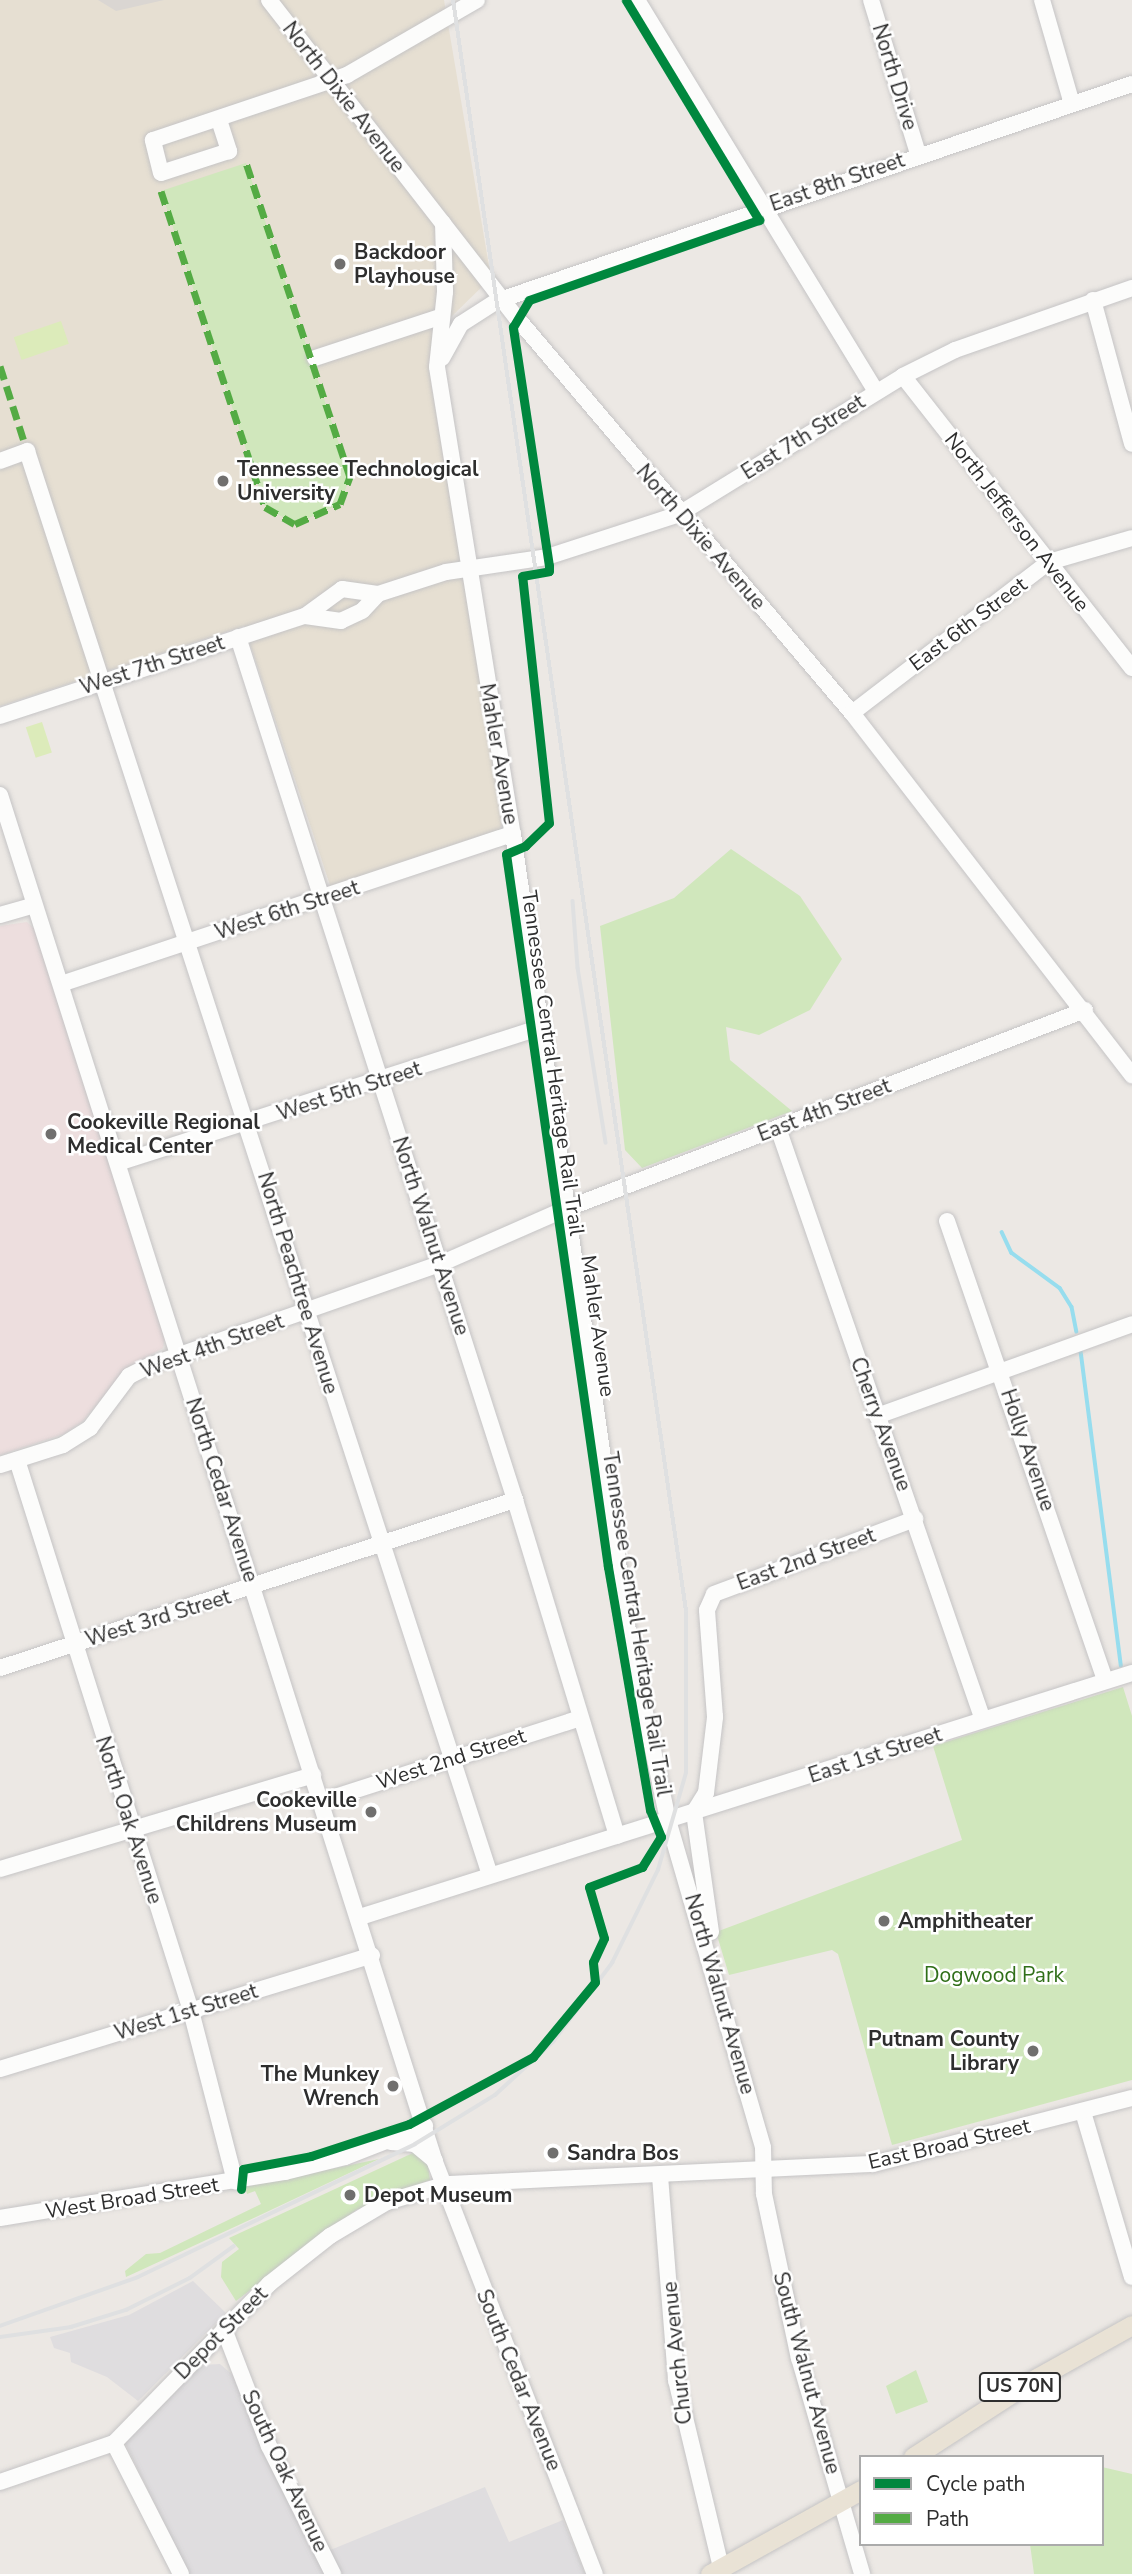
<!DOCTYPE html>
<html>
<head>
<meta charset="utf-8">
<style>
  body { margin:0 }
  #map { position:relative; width:1132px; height:2574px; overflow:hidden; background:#ece8e4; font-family:"Nunito Sans",sans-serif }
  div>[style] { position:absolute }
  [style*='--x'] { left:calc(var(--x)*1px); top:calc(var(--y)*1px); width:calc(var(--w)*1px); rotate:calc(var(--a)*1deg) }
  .industrial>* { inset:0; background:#dfdddf }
  .education>* { inset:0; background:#e6dfd2 }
  .medical>* { inset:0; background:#eddede }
  .green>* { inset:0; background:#d0e7bc }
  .pitch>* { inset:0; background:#dcebba; transform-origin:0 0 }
  .plaza>* { inset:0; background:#dad6d2 }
  .stream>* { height:3.5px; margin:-1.75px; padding:0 1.75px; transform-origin:1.75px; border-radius:1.75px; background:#97ddee }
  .roads { filter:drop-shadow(0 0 2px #c5c4c5) drop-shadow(0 0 2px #c5c4c5) }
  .minor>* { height:16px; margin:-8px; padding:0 8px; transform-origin:8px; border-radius:8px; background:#fcfcfb }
  .major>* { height:19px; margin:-9.5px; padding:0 9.5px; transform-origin:9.5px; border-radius:9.5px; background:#e9e2d5 }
  .rail>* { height:3.5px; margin:-1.75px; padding:0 1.75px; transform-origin:1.75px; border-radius:1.75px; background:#dfe0e1 }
  .quiet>* { height:7px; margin-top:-3.5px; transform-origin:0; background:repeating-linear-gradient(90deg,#54ab44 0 14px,transparent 0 21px) }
  .cycleway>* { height:9px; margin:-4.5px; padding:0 4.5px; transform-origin:4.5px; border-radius:4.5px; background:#00873e }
  .dots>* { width:19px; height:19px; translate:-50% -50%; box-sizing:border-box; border:4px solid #fff; border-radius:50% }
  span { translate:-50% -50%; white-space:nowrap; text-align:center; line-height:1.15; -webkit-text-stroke:5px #fff; paint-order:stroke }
  .shield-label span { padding:2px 5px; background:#fff; border:2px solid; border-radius:5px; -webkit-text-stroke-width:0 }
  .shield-label { font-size:19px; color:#2e2e2e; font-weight:700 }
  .street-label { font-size:21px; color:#2e2e2e }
  .poi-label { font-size:21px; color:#2e2e2e; font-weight:700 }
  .left { translate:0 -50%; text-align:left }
  .right { translate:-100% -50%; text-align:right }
  .park-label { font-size:21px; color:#306f19 }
  .legend { position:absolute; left:859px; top:2455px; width:245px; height:91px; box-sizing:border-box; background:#fff; border:2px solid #ababab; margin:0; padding:9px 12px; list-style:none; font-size:21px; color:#2e2e2e }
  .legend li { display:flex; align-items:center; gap:14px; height:35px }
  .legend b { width:35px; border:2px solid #ababab }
</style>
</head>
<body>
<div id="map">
  <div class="industrial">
    <div style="clip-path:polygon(193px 2281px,226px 2313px,138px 2401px,107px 2377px,71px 2362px,70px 2353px,54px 2348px,50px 2337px,129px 2315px)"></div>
    <div style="clip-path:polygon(220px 2364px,236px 2378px,257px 2436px,318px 2555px,485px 2487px,509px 2542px,563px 2520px,585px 2574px,189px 2574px,125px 2443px,202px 2365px)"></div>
  </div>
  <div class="education">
    <div style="clip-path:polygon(0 0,444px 0,491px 278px,451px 317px,429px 371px,504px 820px,497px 835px,332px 891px,244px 626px,0 706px)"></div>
  </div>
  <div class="medical">
    <div style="clip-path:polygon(27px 922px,38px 932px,165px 1336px,163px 1348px,126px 1369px,83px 1421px,64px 1434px,0 1455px,0 926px)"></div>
  </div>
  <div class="green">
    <div style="clip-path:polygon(246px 163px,350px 477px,340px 504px,295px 524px,265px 507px,161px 191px)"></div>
    <div style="clip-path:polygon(731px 849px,800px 896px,842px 959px,810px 1010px,759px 1035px,726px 1027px,730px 1060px,792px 1111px,642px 1168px,625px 1150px,600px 926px,674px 898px)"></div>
    <div style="clip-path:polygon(1123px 1687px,1132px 1716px,1132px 2080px,892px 2145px,838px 1954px,832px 1950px,729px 1975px,716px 1932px,962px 1840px,933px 1746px)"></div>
    <div style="clip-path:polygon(415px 2152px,428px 2166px,430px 2180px,356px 2210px,236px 2301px,221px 2277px,222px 2262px,239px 2249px,229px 2238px)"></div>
    <div style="clip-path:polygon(379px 2159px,256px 2217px,126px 2277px,125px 2271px,146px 2254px,160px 2253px,261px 2204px,255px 2191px,247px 2194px,245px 2187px)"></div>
    <div style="clip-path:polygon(916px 2370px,928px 2402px,896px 2414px,886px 2386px)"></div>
    <div style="clip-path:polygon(1102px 2467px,1132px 2474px,1132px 2574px,1034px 2574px,1030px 2544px,1102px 2544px)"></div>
  </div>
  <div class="pitch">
    <div style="left:61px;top:321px;width:24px;height:50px;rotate:71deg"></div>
    <div style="left:42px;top:722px;width:32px;height:17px;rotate:72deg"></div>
  </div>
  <div class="plaza">
    <div style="clip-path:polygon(98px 0,164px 0,116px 11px)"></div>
  </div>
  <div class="stream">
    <div style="--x:1002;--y:1232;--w:23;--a:65"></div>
    <div style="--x:1012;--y:1253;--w:59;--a:36.1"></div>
    <div style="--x:1060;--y:1288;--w:22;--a:58"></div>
    <div style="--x:1072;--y:1307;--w:25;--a:79"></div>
    <div style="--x:1081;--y:1351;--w:317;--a:82.7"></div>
  </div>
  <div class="roads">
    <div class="minor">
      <div style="--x:269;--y:0;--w:403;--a:52.1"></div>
      <div style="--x:517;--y:318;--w:518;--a:49.7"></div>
      <div style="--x:852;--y:713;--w:458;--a:52.3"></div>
      <div style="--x:637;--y:0;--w:459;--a:58.6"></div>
      <div style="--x:871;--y:0;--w:161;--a:73"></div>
      <div style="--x:1042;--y:0;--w:108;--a:73.9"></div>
      <div style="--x:219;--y:120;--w:33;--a:72"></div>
      <div style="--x:229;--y:151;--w:71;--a:162.1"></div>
      <div style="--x:161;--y:173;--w:34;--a:-104"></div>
      <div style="--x:153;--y:140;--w:205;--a:-18.5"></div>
      <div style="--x:347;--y:75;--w:150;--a:-30"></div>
      <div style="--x:443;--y:223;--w:69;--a:88.3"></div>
      <div style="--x:445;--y:292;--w:75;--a:96.1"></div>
      <div style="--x:437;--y:367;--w:473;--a:80.8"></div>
      <div style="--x:513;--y:834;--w:812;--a:81.79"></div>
      <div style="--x:629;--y:1638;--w:186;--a:77.9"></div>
      <div style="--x:668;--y:1820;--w:341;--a:73.8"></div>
      <div style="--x:763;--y:2148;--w:46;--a:88.8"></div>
      <div style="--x:764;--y:2194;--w:168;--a:78"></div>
      <div style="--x:799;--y:2358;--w:225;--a:73.7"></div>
      <div style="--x:1093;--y:300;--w:149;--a:74.8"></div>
      <div style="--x:315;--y:358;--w:132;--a:-18.2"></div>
      <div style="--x:442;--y:358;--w:39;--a:-61"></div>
      <div style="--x:461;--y:324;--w:43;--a:-32.6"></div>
      <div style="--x:497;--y:301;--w:671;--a:-18.87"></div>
      <div style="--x:903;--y:376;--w:371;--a:51.9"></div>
      <div style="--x:0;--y:461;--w:29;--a:-20"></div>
      <div style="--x:27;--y:451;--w:1497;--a:71.99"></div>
      <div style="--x:378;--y:594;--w:71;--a:-17.9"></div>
      <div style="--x:446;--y:572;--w:102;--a:-8.4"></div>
      <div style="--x:547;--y:557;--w:139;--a:-18"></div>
      <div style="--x:679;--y:514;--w:263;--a:-31.6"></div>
      <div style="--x:903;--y:376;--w:58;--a:-26.6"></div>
      <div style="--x:955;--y:350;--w:188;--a:-19.3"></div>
      <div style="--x:238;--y:637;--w:906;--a:72.2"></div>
      <div style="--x:515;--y:1500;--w:351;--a:73.1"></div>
      <div style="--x:852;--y:713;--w:248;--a:-37.5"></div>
      <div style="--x:1049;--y:562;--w:86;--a:-16.1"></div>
      <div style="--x:0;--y:716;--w:321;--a:-18.2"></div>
      <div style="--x:305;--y:616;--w:46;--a:-36.1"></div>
      <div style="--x:342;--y:589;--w:36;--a:8"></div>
      <div style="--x:378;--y:594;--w:23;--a:133"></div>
      <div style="--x:362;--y:611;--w:23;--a:155"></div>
      <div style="--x:341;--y:621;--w:36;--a:-172"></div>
      <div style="--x:0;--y:795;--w:1435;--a:72.35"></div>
      <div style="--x:435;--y:2162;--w:442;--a:68.8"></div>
      <div style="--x:0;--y:915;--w:35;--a:-16"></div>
      <div style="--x:61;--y:984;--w:476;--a:-18.4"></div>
      <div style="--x:778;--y:1128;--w:626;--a:70.9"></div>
      <div style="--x:118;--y:1163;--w:442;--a:-17.8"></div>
      <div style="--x:947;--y:1221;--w:486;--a:71"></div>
      <div style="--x:877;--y:1416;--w:271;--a:-19.8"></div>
      <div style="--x:17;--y:1460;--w:578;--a:72.47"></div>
      <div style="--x:191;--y:2011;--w:176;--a:75.5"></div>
      <div style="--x:0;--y:1465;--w:66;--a:-17.6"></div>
      <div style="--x:63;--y:1445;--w:32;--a:-32"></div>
      <div style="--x:90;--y:1428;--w:65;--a:-53.1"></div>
      <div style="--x:129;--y:1376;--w:25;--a:-27"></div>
      <div style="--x:151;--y:1365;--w:306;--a:-19.3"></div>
      <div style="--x:440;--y:1264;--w:134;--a:-23.7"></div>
      <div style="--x:563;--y:1210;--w:559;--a:-20.96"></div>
      <div style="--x:0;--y:1668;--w:542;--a:-18.07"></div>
      <div style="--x:322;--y:1801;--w:271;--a:-17.8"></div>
      <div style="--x:0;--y:1869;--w:327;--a:-16.7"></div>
      <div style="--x:360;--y:1917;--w:810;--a:-17.54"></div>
      <div style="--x:711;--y:1932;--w:121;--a:-98.1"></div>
      <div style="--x:694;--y:1812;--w:22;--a:-58"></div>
      <div style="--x:706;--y:1793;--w:77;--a:-83.2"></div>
      <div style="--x:715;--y:1717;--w:107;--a:-94.3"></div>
      <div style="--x:707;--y:1610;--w:17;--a:-66"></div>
      <div style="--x:714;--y:1594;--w:215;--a:-20.5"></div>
      <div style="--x:0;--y:2069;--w:389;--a:-17"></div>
      <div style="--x:1083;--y:2112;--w:172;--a:73.5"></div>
      <div style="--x:391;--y:2142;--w:24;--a:5"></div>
      <div style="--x:415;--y:2144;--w:26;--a:40"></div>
      <div style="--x:660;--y:2176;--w:205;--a:85.5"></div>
      <div style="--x:676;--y:2380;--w:193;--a:76.5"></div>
      <div style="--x:0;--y:2218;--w:289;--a:-9.2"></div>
      <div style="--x:285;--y:2172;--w:62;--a:-14"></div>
      <div style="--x:345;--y:2157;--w:86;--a:-21.2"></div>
      <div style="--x:224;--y:2329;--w:125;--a:69"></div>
      <div style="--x:269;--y:2446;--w:143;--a:63.4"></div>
      <div style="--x:114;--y:2443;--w:147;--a:62.9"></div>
      <div style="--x:0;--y:2482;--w:120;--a:-18.9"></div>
      <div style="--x:114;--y:2443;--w:222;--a:-45.7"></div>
      <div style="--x:269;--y:2284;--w:78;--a:-38.2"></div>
      <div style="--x:330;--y:2236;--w:66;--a:-30.8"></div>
      <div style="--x:387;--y:2202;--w:63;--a:-16.7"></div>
      <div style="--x:447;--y:2184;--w:426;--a:-2.7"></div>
      <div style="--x:873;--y:2164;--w:267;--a:-14.3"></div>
    </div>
    <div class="major">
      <div style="--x:913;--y:2457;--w:135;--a:-32.9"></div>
      <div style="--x:1026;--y:2384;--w:121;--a:-29.1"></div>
      <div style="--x:710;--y:2574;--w:173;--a:-29.1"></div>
    </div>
  </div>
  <div class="rail">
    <div style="--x:573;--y:901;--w:67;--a:85.7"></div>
    <div style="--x:578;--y:968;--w:177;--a:80.9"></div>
    <div style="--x:0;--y:2326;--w:146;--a:-19.5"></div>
    <div style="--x:138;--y:2277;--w:307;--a:-25.6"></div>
    <div style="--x:415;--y:2144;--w:94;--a:-31.5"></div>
    <div style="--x:495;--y:2095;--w:79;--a:-42.4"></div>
    <div style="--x:553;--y:2042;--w:99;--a:-53.2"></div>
    <div style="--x:612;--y:1963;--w:104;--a:-63.7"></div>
    <div style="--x:658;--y:1870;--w:101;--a:-73.9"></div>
    <div style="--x:686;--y:1773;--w:162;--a:-90"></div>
    <div style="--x:686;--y:1611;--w:1628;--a:-98.23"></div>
    <div style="--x:0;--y:2337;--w:72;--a:-8"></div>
    <div style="--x:71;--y:2327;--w:58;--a:-17.2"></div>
    <div style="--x:126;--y:2310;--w:72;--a:-26.6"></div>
    <div style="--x:190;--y:2278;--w:54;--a:-36"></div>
  </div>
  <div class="quiet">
    <div style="--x:161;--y:191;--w:333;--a:71.8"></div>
    <div style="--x:265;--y:507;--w:34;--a:30"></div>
    <div style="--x:295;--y:524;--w:49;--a:-24"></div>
    <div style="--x:340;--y:504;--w:29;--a:-70"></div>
    <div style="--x:350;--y:477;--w:331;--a:-108.3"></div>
    <div style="--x:0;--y:366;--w:79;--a:72.3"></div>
  </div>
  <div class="cycleway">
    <div style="--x:241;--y:2189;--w:20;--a:-84"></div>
    <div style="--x:243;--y:2169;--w:69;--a:-10.8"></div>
    <div style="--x:311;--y:2156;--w:103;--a:-18.1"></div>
    <div style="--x:409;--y:2124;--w:141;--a:-28.4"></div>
    <div style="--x:533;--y:2057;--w:97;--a:-50.4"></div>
    <div style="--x:595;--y:1982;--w:20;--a:-96"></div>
    <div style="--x:593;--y:1962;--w:26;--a:-65"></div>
    <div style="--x:604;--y:1938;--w:53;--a:-106.4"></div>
    <div style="--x:589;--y:1887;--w:57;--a:-20.7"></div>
    <div style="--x:642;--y:1867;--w:36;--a:-58"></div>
    <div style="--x:661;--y:1837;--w:29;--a:-112"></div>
    <div style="--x:650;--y:1810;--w:247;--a:-99.8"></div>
    <div style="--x:608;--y:1567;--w:720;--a:-98.14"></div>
    <div style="--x:506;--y:854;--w:21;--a:-23"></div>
    <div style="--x:525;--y:846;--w:33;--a:-44"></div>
    <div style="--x:549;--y:823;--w:248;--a:-96.2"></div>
    <div style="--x:522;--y:576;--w:27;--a:-10"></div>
    <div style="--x:549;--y:571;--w:5;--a:-90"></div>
    <div style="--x:549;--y:566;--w:242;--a:-98.6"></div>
    <div style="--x:513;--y:327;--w:31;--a:-59"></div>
    <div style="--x:529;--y:300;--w:244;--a:-19.2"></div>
    <div style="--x:759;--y:220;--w:257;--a:-121.2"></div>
  </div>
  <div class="dots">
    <div style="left:340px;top:264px;background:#706f6e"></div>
    <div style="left:223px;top:481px;background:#706f6e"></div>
    <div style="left:51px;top:1134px;background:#706f6e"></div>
    <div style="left:371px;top:1812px;background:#706f6e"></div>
    <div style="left:884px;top:1921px;background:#706f6e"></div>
    <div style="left:1033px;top:2051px;background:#706f6e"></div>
    <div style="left:393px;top:2086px;background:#706f6e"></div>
    <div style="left:553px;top:2153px;background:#706f6e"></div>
    <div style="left:350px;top:2195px;background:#706f6e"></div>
  </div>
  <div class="shield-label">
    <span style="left:1020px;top:2387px">US 70N</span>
  </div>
  <div class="street-label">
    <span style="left:895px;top:77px;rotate:73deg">North Drive</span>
    <span style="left:344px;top:97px;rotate:52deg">North Dixie Avenue</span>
    <span style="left:837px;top:182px;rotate:-19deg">East 8th Street</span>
    <span style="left:803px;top:437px;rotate:-32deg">East 7th Street</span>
    <span style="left:1017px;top:522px;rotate:52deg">North Jefferson Avenue</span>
    <span style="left:701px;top:537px;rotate:49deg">North Dixie Avenue</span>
    <span style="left:968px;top:624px;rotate:-37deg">East 6th Street</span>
    <span style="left:152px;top:665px;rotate:-18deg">West 7th Street</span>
    <span style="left:499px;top:754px;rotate:80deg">Mahler Avenue</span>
    <span style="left:287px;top:910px;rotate:-18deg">West 6th Street</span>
    <span style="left:553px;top:1063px;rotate:82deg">Tennessee Central Heritage Rail Trail</span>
    <span style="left:349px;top:1091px;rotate:-18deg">West 5th Street</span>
    <span style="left:824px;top:1110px;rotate:-21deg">East 4th Street</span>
    <span style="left:431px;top:1236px;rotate:72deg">North Walnut Avenue</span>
    <span style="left:298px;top:1283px;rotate:73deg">North Peachtree Avenue</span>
    <span style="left:598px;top:1326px;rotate:82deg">Mahler Avenue</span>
    <span style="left:212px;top:1346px;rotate:-20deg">West 4th Street</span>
    <span style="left:881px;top:1424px;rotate:70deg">Cherry Avenue</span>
    <span style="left:1028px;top:1450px;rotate:71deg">Holly Avenue</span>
    <span style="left:222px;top:1490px;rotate:72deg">North Cedar Avenue</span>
    <span style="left:806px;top:1559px;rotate:-20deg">East 2nd Street</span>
    <span style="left:158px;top:1618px;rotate:-17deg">West 3rd Street</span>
    <span style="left:637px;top:1624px;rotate:81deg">Tennessee Central Heritage Rail Trail</span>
    <span style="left:875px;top:1755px;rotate:-18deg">East 1st Street</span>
    <span style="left:451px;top:1759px;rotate:-18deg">West 2nd Street</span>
    <span style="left:129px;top:1820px;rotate:72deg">North Oak Avenue</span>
    <span style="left:720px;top:1994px;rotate:74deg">North Walnut Avenue</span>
    <span style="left:186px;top:2012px;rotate:-17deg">West 1st Street</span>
    <span style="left:949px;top:2144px;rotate:-13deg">East Broad Street</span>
    <span style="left:132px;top:2198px;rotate:-9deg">West Broad Street</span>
    <span style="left:221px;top:2333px;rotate:-45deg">Depot Street</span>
    <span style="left:677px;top:2353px;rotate:-96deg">Church Avenue</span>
    <span style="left:807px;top:2373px;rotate:75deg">South Walnut Avenue</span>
    <span style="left:519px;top:2380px;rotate:68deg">South Cedar Avenue</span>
    <span style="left:285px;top:2471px;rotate:65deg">South Oak Avenue</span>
  </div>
  <div class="poi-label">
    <span class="left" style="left:354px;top:264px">Backdoor<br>Playhouse</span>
    <span class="left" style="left:237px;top:481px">Tennessee Technological<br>University</span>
    <span class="left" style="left:67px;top:1134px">Cookeville Regional<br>Medical Center</span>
    <span class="right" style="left:357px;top:1812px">Cookeville<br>Childrens Museum</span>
    <span class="left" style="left:898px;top:1921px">Amphitheater</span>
    <span class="right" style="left:1019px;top:2051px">Putnam County<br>Library</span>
    <span class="right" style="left:379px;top:2086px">The Munkey<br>Wrench</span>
    <span class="left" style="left:567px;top:2153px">Sandra Bos</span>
    <span class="left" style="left:364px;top:2195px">Depot Museum</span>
  </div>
  <div class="park-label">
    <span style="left:994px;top:1975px">Dogwood Park</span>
  </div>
  <ul class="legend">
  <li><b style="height:9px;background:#00873e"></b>Cycle path</li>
  <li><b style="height:9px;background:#54ab44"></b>Path</li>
  </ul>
</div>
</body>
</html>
